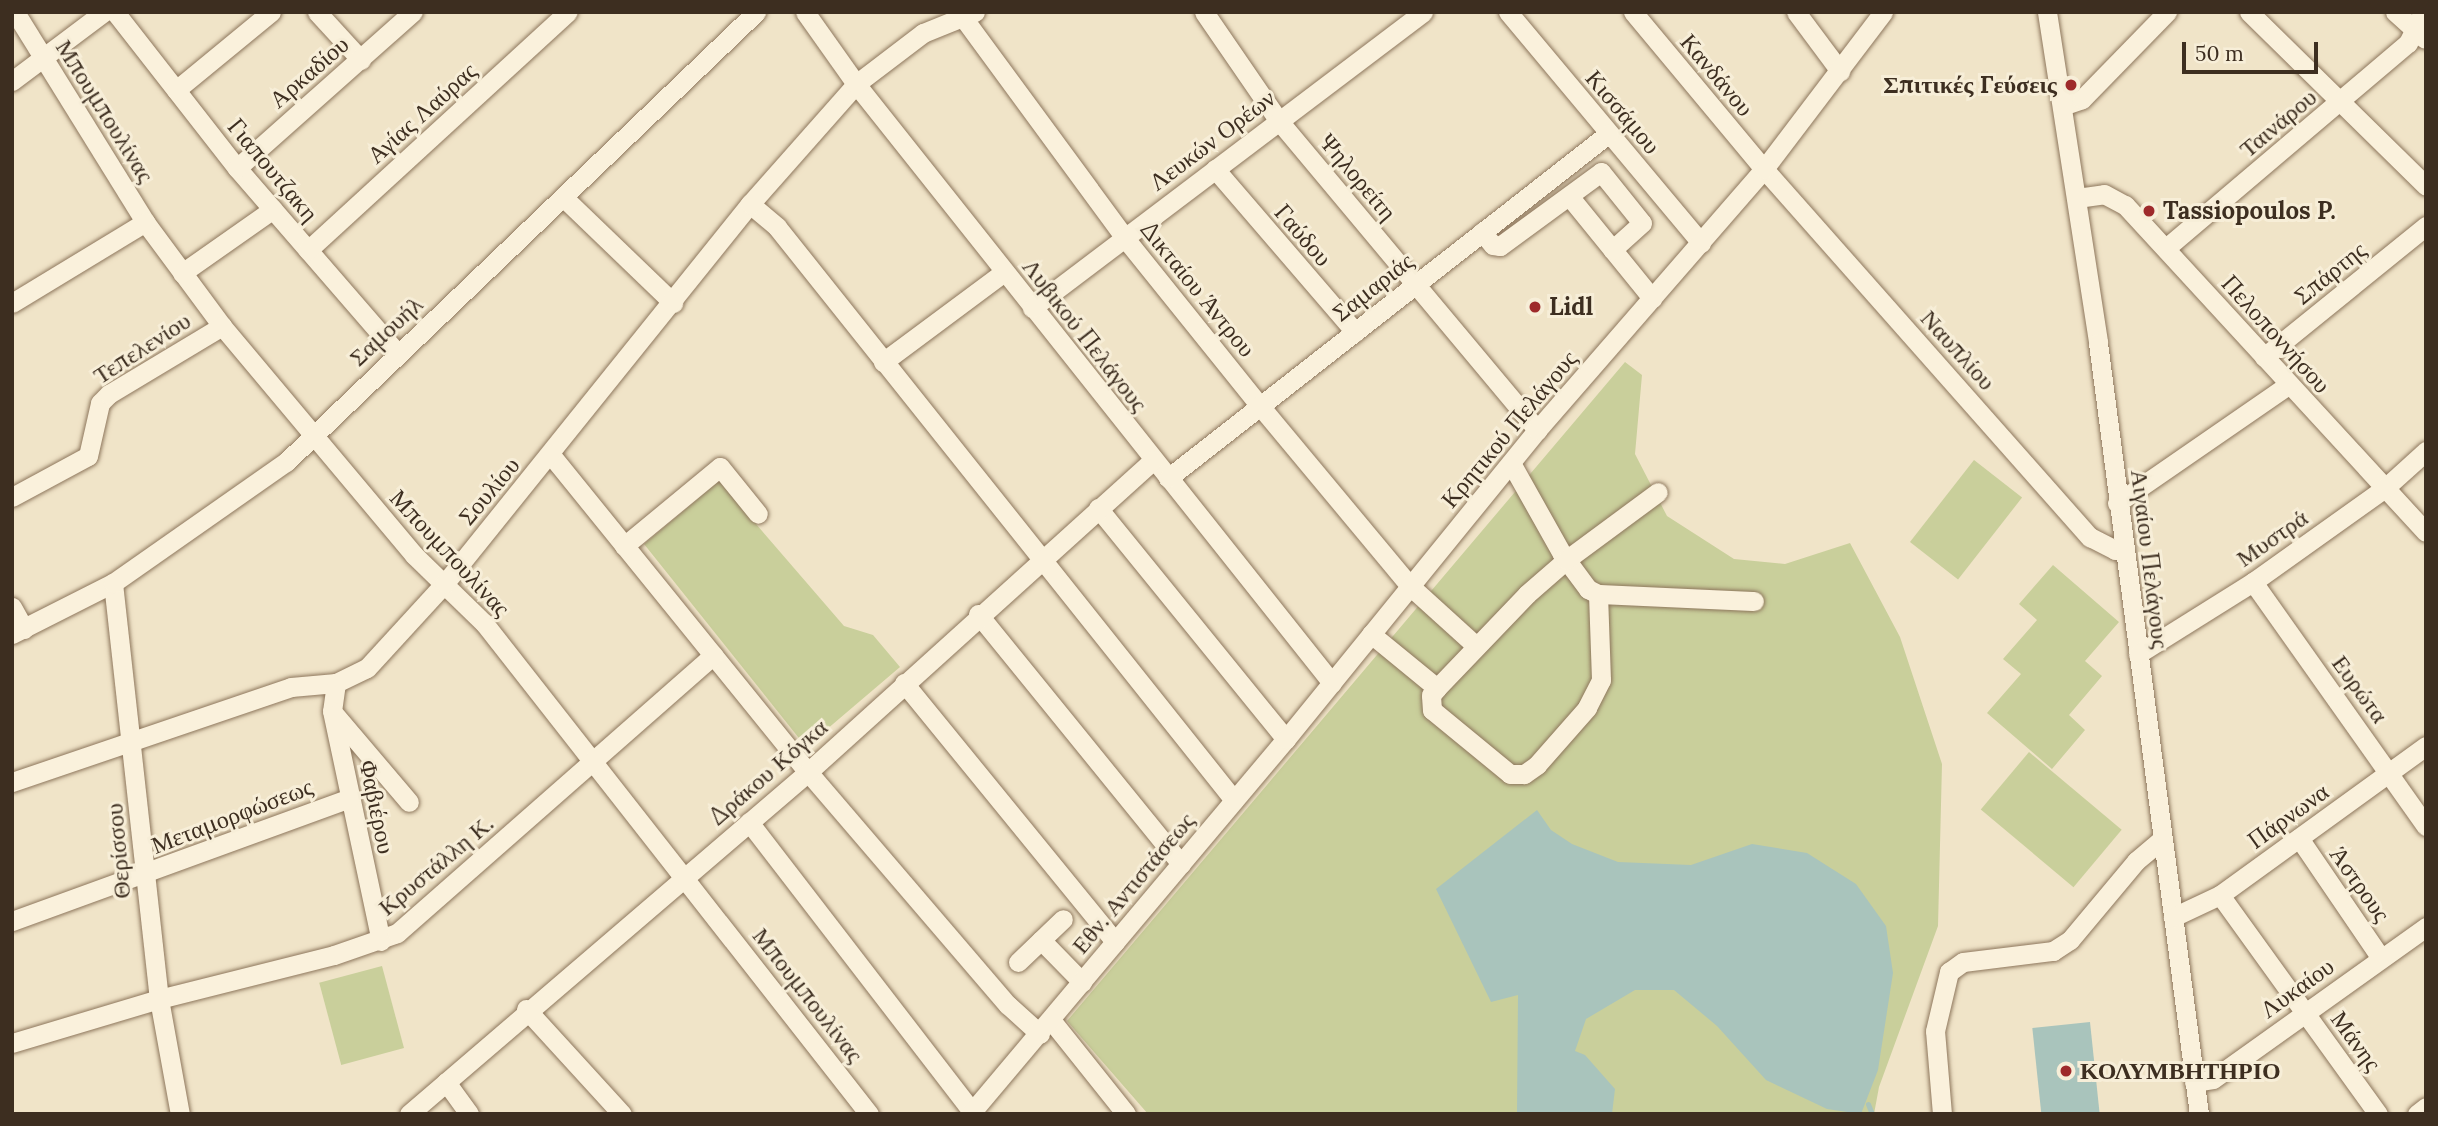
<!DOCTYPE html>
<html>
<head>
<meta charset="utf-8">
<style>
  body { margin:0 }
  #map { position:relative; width:2438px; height:1126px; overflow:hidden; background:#f0e4c8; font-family:Lora,serif }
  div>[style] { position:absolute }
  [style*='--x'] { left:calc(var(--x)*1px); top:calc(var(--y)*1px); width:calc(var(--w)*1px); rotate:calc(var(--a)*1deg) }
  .green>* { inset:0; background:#c9cf9b; transform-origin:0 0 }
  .water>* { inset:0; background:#a9c4bc; transform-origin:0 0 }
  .stream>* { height:5px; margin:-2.5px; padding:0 2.5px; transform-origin:2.5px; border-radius:2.5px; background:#a9c4bc }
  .roads { filter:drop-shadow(0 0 2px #8d765c) drop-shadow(0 0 2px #8d765c) }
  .minor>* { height:19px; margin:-9.5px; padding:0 9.5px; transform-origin:9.5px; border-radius:9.5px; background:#faf1dc }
  .dots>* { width:19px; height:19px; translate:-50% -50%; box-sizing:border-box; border:4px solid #f7eed8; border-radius:50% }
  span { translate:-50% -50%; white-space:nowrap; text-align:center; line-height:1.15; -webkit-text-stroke:6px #f7eed8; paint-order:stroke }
  .street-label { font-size:24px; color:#3d2e20 }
  .poi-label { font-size:24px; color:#3d2e20; font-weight:700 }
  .right { translate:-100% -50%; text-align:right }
  .left { translate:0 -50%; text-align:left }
  .frame { position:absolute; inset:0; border:14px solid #3d2e20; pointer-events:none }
  .scale { position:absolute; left:2182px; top:42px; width:136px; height:32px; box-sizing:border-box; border:4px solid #3d2e20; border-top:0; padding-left:9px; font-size:21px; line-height:24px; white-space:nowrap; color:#3d2e20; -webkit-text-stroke:5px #f7eed8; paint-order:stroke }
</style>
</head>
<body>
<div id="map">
  <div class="green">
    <div style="clip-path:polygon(1625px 362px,1642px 375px,1635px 454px,1667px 516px,1734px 559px,1785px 564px,1850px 543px,1900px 637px,1942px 764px,1938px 926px,1879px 1087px,1874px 1114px,1148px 1114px,1067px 1021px)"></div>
    <div style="left:1974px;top:460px;width:61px;height:104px;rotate:38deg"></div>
    <div style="clip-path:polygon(719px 481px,844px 626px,873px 635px,900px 667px,806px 747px,644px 544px)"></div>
    <div style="clip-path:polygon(2053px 565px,2119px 622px,2085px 661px,2102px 676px,2069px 715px,2085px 730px,2052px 769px,1987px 713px,2021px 674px,2003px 659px,2037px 620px,2019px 604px)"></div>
    <div style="left:2029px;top:752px;width:121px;height:75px;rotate:40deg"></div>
    <div style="left:382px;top:966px;width:85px;height:65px;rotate:75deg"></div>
  </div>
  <div class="water">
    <div style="clip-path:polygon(1537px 810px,1551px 830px,1572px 844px,1618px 862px,1691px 865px,1752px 844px,1807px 853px,1856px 884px,1886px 926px,1893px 973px,1878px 1070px,1861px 1114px,1827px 1109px,1766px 1080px,1717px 1026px,1674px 990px,1635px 990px,1586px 1019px,1575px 1051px,1585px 1055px,1615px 1089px,1612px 1114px,1517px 1114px,1518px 995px,1491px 1002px,1436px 889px)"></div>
    <div style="left:2090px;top:1022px;width:93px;height:58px;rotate:84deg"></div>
  </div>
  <div class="stream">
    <div style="--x:1868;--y:1104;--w:11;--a:68"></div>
  </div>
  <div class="roads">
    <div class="minor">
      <div style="--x:15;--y:12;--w:247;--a:58.2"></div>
      <div style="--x:145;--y:222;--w:129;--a:53.5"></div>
      <div style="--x:222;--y:326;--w:299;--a:50"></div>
      <div style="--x:414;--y:555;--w:98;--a:44.2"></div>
      <div style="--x:484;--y:623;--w:624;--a:51.9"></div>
      <div style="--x:115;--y:12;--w:198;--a:52"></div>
      <div style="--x:237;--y:168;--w:246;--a:49.1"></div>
      <div style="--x:317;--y:12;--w:65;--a:47.5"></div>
      <div style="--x:805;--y:12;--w:88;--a:54.7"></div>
      <div style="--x:856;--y:84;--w:765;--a:51.53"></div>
      <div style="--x:959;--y:12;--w:279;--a:53.7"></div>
      <div style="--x:1124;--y:237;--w:217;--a:51.2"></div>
      <div style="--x:1260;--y:406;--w:234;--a:50.2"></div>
      <div style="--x:1410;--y:586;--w:88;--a:42.2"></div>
      <div style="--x:1204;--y:12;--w:132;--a:55.5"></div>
      <div style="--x:1279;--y:121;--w:403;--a:50.1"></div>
      <div style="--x:1508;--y:12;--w:301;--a:50.1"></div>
      <div style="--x:1633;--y:12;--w:204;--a:50.2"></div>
      <div style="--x:1764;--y:169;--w:492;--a:48.5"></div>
      <div style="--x:2090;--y:537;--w:28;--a:27"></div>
      <div style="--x:2115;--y:550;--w:8;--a:-7"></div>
      <div style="--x:1796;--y:12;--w:74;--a:53.3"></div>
      <div style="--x:2047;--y:12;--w:335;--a:81.2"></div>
      <div style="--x:2098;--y:343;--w:778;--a:82.54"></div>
      <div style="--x:2249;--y:12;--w:248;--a:44.5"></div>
      <div style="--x:2395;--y:12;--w:40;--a:42"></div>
      <div style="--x:12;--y:81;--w:115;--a:-36.9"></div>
      <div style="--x:176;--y:90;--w:123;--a:-39.4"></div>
      <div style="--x:2062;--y:106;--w:21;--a:-19"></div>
      <div style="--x:2082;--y:99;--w:122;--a:-45.7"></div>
      <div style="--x:237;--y:168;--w:235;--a:-41.6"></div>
      <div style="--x:1215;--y:169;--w:215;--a:49.3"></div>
      <div style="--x:1569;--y:196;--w:132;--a:50.9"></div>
      <div style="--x:563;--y:197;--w:153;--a:43.9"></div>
      <div style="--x:2077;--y:198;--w:27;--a:-8"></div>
      <div style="--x:2104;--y:194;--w:24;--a:28"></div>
      <div style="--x:2125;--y:205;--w:444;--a:47.4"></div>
      <div style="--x:750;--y:204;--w:35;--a:40"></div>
      <div style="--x:777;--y:227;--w:733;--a:51.43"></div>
      <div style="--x:1482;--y:232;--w:17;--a:50"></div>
      <div style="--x:1493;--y:245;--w:7;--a:8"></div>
      <div style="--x:1500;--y:246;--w:125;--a:-36.2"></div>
      <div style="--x:1601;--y:172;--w:65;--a:51.2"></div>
      <div style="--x:1642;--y:223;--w:40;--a:138"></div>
      <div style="--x:2166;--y:248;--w:317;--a:-40.3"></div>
      <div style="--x:2408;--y:43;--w:34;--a:-64"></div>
      <div style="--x:308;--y:250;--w:352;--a:-42.5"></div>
      <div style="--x:182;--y:273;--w:111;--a:-35.1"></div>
      <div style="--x:12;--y:303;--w:156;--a:-31.3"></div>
      <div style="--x:1032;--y:308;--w:490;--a:-37.1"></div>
      <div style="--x:2264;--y:357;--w:208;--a:-39"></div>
      <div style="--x:883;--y:362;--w:151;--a:-36.6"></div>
      <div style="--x:551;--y:455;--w:408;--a:51"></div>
      <div style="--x:808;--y:772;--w:307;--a:49.4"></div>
      <div style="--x:1008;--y:1005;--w:43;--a:42.2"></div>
      <div style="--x:1511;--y:463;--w:104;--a:60.7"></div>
      <div style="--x:1562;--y:554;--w:44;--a:53.4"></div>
      <div style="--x:1588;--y:589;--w:11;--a:27"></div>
      <div style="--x:1598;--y:594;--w:156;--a:2.6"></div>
      <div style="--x:1168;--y:478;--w:559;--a:-38.02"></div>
      <div style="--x:12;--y:497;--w:86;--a:-28.3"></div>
      <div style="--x:88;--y:456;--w:54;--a:-77.2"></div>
      <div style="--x:100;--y:403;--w:13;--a:-45"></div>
      <div style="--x:109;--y:394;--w:132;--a:-31"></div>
      <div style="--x:2117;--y:503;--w:208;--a:-34.6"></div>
      <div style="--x:1098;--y:508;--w:298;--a:50.9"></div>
      <div style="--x:624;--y:546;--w:124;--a:-39.5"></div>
      <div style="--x:720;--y:467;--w:60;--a:51"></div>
      <div style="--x:2253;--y:582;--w:299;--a:54.7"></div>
      <div style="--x:113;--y:583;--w:419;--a:83.7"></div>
      <div style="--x:159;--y:999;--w:117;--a:79.7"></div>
      <div style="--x:1598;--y:594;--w:86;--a:88"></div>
      <div style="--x:1601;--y:680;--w:31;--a:117"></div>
      <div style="--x:1587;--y:708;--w:76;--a:131.3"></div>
      <div style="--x:1537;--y:765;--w:16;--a:145"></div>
      <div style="--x:1524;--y:774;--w:14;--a:180"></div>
      <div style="--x:1510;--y:774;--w:101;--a:-140.6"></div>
      <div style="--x:1432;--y:710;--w:15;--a:-94"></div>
      <div style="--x:1431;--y:695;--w:9;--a:-49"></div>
      <div style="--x:1437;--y:688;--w:130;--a:-46.2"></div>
      <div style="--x:1527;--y:594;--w:52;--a:-41.1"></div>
      <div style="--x:1566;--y:560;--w:114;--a:-36.5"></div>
      <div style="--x:12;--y:607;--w:25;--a:61"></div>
      <div style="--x:978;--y:614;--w:322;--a:50.9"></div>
      <div style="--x:12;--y:634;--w:113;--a:-26.8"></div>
      <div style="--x:113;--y:583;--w:211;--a:-35"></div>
      <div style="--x:286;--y:462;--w:651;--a:-43.75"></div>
      <div style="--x:1371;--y:634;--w:85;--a:39.3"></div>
      <div style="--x:2138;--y:654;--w:136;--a:-32.1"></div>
      <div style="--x:2253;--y:582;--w:162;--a:-35.5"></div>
      <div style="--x:2385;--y:488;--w:55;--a:-42.1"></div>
      <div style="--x:336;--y:683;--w:28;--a:98"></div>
      <div style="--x:332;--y:711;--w:235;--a:78"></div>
      <div style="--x:904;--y:683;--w:334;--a:50.8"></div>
      <div style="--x:335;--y:715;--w:114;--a:49.6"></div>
      <div style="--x:12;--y:782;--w:295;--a:-18.8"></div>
      <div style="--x:291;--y:687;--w:45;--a:-5.1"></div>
      <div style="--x:336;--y:683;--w:34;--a:-26"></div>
      <div style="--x:367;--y:668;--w:115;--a:-47.5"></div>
      <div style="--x:445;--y:583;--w:486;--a:-51.2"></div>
      <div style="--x:750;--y:204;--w:160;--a:-48.5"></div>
      <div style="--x:856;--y:84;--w:84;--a:-37.3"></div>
      <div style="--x:923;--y:33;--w:56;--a:-22"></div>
      <div style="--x:749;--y:822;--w:366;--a:52.4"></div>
      <div style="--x:2299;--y:838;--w:145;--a:55.7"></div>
      <div style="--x:2220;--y:895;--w:270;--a:54.2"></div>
      <div style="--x:2173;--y:917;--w:52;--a:-25.1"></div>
      <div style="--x:2220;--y:895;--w:254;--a:-35.9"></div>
      <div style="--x:12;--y:921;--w:360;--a:-20"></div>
      <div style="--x:1041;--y:940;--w:59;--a:45.7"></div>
      <div style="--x:1018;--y:962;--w:62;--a:-43.7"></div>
      <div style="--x:526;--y:1009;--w:142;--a:47.6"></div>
      <div style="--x:1051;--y:1020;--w:120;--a:51.4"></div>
      <div style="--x:12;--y:1043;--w:153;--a:-16.7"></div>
      <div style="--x:159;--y:999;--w:180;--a:-14.1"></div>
      <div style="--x:334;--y:955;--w:67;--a:-19.2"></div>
      <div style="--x:397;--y:933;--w:421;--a:-41.3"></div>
      <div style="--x:446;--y:1082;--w:39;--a:54"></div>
      <div style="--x:2194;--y:1082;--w:19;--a:-9"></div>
      <div style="--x:2213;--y:1079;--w:262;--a:-35.5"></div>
      <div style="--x:409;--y:1114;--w:526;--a:-40.6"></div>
      <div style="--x:808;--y:772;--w:465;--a:-42.1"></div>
      <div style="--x:970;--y:1114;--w:490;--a:-49.9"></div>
      <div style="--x:1286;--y:739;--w:398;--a:-50.9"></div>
      <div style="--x:1537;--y:430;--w:346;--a:-49"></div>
      <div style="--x:1764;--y:169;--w:197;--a:-52.8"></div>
      <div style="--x:1942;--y:1114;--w:83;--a:-94.8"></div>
      <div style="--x:1935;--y:1031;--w:61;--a:-76.7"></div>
      <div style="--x:1949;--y:972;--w:17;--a:-36"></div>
      <div style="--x:1963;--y:962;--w:91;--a:-7"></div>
      <div style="--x:2053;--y:951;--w:20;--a:-33"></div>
      <div style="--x:2070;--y:940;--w:103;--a:-50.1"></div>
      <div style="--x:2136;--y:861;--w:34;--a:-40"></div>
      <div style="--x:2417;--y:1114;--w:11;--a:-38"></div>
    </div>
  </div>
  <div class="dots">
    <div style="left:2071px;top:85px;background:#9e2a2b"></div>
    <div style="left:2149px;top:211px;background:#9e2a2b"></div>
    <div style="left:1535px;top:307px;background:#9e2a2b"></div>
    <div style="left:2066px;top:1071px;background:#9e2a2b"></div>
  </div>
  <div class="street-label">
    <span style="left:309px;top:72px;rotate:-41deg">Αρκαδίου</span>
    <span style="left:1717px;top:75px;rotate:50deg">Κανδάνου</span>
    <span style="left:105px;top:111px;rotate:58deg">Μπουμπουλίνας</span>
    <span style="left:1623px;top:112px;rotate:50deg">Κισσάμου</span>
    <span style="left:422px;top:113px;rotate:-42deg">Αγίας Λαύρας</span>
    <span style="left:2278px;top:123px;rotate:-40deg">Ταινάρου</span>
    <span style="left:1212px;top:140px;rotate:-37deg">Λευκών Ορέων</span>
    <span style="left:273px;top:170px;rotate:50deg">Γιαπουτζακη</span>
    <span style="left:1358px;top:177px;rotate:50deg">Ψηλορείτη</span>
    <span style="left:1303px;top:235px;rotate:49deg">Γαύδου</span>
    <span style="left:2330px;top:273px;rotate:-39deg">Σπάρτης</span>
    <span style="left:1373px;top:287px;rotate:-38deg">Σαμαριάς</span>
    <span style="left:1198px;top:289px;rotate:51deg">Δικταίου Άντρου</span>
    <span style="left:386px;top:331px;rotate:-43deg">Σαμουήλ</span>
    <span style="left:2276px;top:334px;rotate:48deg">Πελοποννήσου</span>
    <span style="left:1085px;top:335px;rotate:52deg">Λυβικού Πελάγους</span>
    <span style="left:142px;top:348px;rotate:-33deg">Τεπελενίου</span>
    <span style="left:1958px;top:350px;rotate:48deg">Ναυπλίου</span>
    <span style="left:1509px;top:429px;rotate:-50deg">Κρητικού Πελάγους</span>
    <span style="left:489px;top:491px;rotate:-50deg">Σουλίου</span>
    <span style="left:2272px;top:538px;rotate:-35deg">Μυστρά</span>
    <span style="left:450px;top:553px;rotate:47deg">Μπουμπουλίνας</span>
    <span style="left:2150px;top:559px;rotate:83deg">Αιγαίου Πελάγους</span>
    <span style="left:2360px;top:689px;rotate:54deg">Ευρώτα</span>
    <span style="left:768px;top:772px;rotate:-41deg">Δράκου Κόγκα</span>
    <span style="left:377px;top:807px;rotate:78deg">Φαβιέρου</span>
    <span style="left:232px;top:816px;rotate:-21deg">Μεταμορφώσεως</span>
    <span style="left:2288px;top:816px;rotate:-36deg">Πάρνωνα</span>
    <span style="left:118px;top:851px;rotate:-95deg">Θερίσσου</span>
    <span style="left:436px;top:865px;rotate:-40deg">Κρυστάλλη Κ.</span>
    <span style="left:1133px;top:883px;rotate:-50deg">Εθν. Αντιστάσεως</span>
    <span style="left:2360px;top:884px;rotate:55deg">Άστρους</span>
    <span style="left:2297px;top:988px;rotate:-36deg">Λυκαίου</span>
    <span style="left:808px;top:995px;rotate:52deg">Μπουμπουλίνας</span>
    <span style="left:2356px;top:1041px;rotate:54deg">Μάνης</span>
  </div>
  <div class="poi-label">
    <span class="right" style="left:2057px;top:85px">Σπιτικές Γεύσεις</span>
    <span class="left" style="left:2163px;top:211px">Tassiopoulos P.</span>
    <span class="left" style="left:1549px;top:307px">Lidl</span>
    <span class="left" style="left:2080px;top:1071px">ΚΟΛΥΜΒΗΤΗΡΙΟ</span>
  </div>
  <div class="frame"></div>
  <div class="scale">50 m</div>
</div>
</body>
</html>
